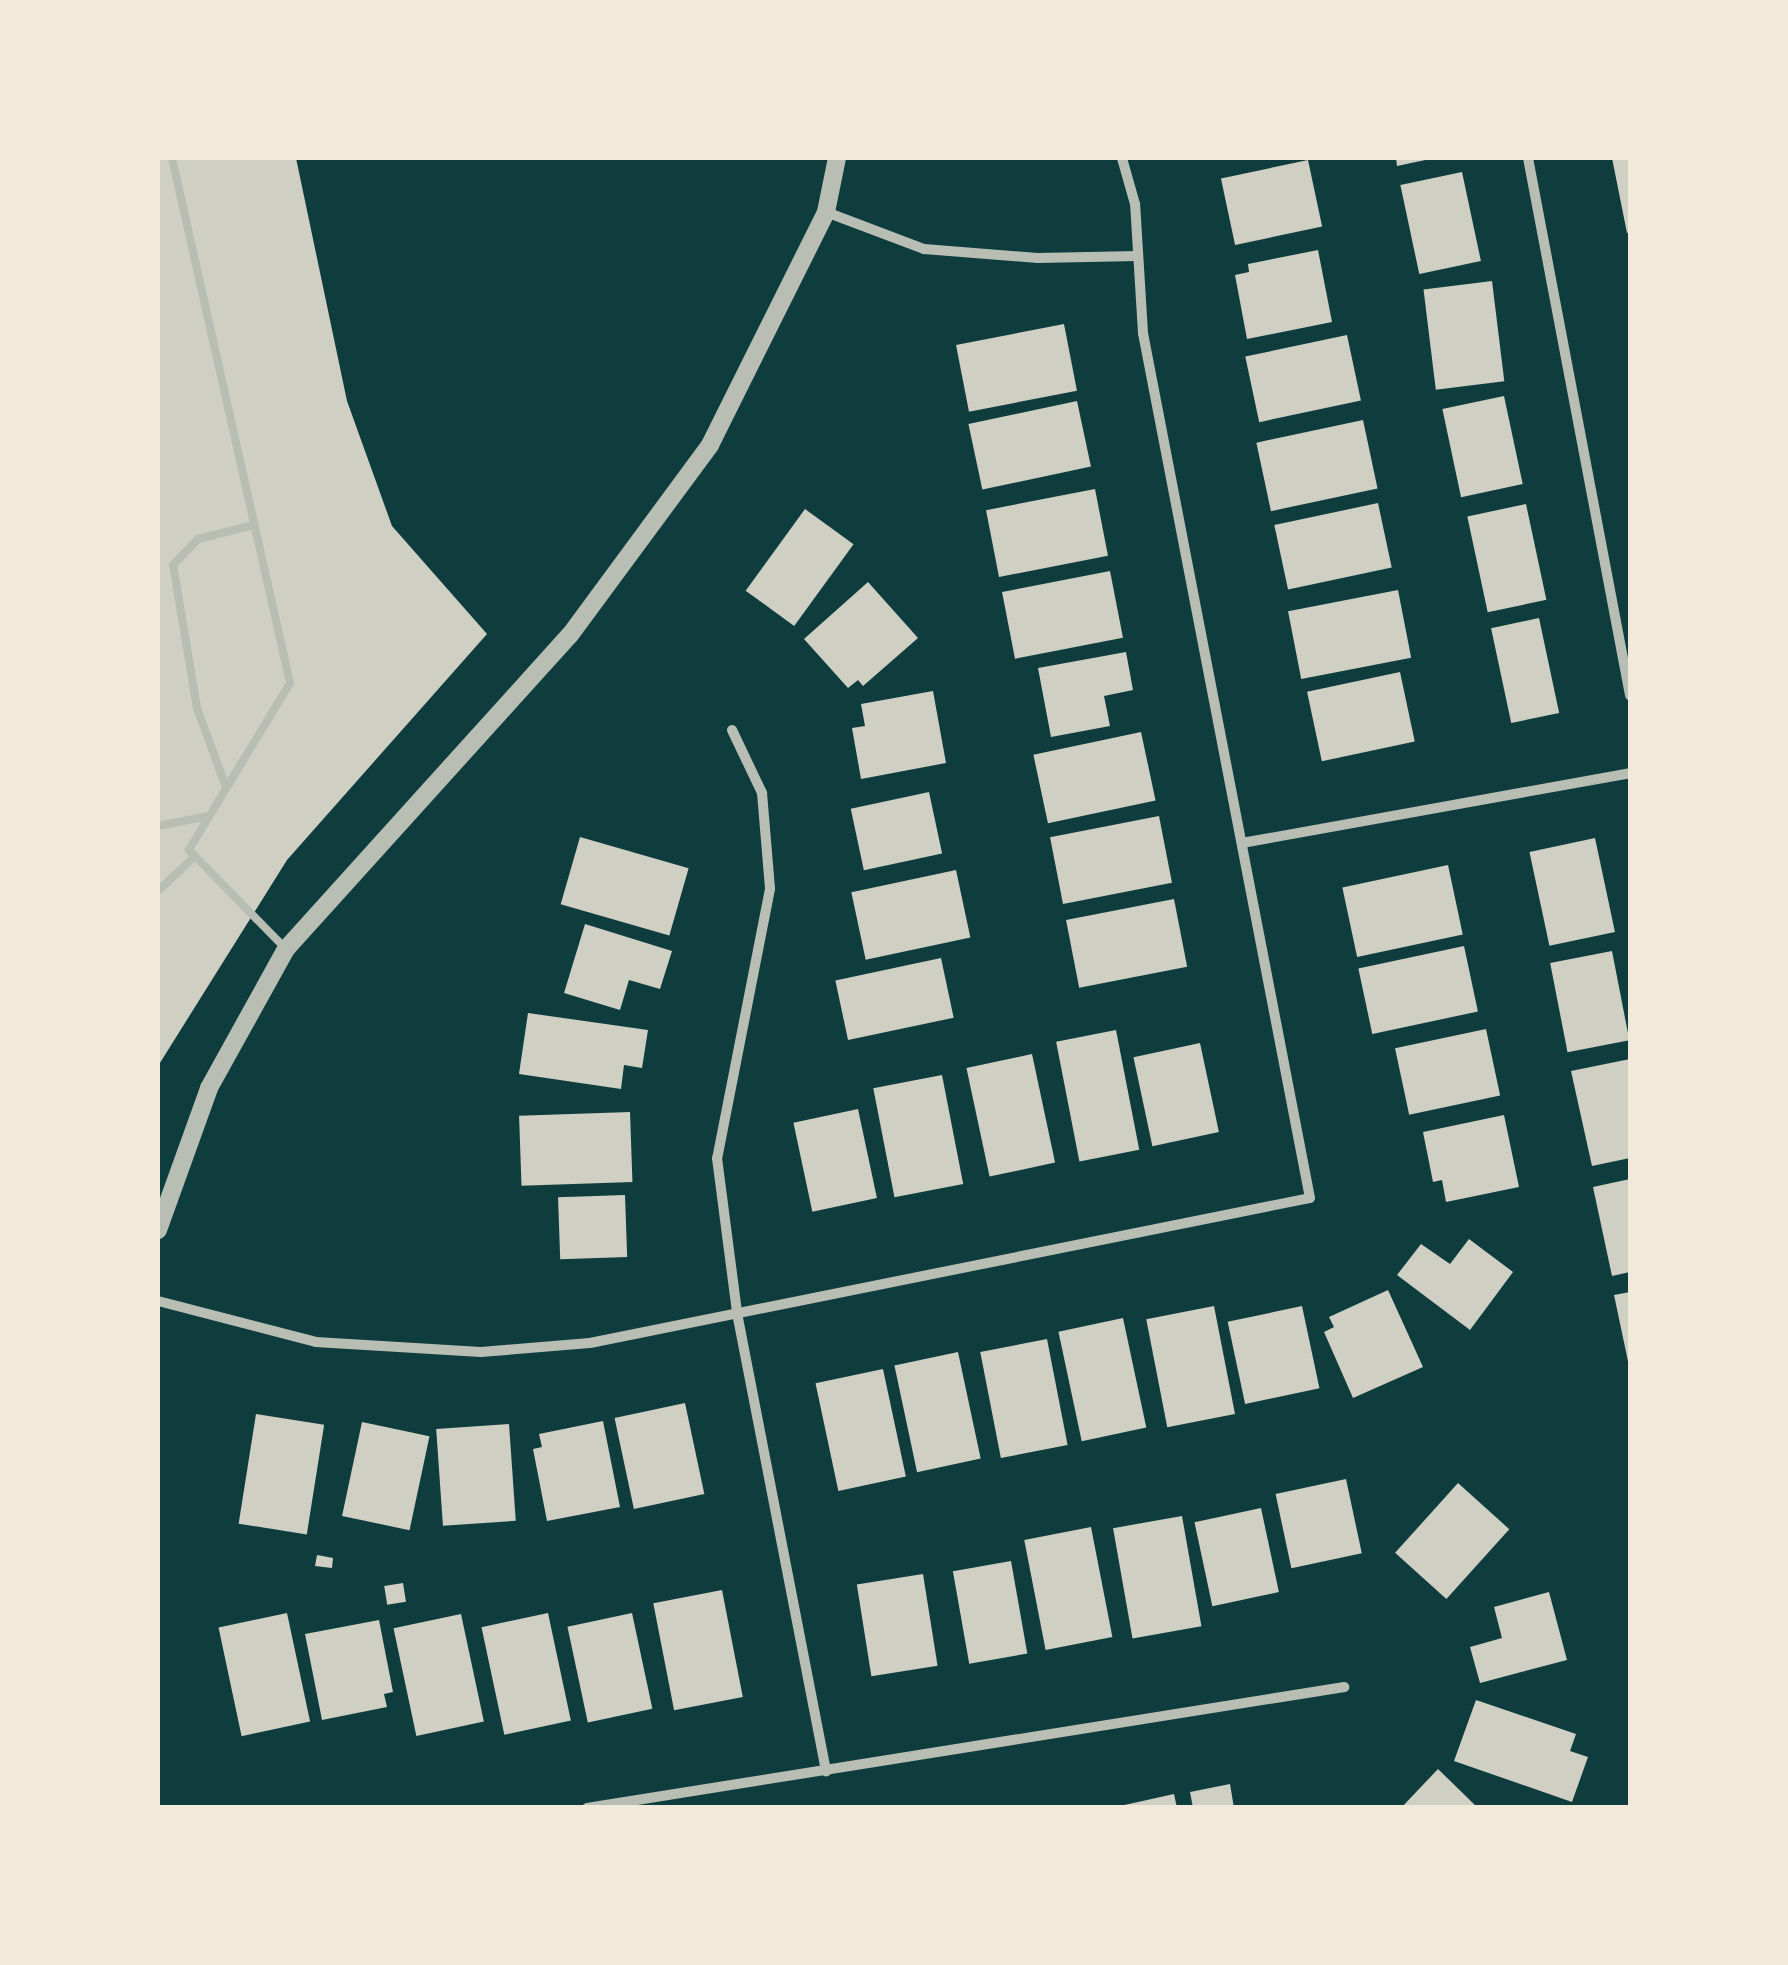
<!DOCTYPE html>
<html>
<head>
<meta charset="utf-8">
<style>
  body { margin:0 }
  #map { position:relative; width:1788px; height:1965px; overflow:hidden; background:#0f3d3e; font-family:"Source Sans 3",sans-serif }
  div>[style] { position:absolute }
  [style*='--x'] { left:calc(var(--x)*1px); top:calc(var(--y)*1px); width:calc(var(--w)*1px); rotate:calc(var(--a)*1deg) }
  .building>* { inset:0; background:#cfcfc3; transform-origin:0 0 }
  .service>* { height:8px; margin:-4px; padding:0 4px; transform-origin:4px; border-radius:4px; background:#b8beb3 }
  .minor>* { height:10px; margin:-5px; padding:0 5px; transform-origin:5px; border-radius:5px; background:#b8beb3 }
  .tertiary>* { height:18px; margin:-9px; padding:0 9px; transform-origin:9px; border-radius:9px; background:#b8beb3 }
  span { translate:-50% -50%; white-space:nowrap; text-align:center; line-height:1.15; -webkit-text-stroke:10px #f1e9da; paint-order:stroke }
  .frame { position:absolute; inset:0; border:160px solid #f1e9da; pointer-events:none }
</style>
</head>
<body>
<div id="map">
  <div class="building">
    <div style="clip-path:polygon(158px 158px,296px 158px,347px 401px,392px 526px,487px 634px,287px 860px,158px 1066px)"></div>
    <div style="clip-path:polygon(1396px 158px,1429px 158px,1430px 159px,1397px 166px)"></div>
    <div style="clip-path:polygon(1612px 158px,1630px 158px,1630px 232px,1627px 233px)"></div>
    <div style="left:1308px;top:160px;width:68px;height:89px;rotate:78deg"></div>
    <div style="left:1462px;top:172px;width:91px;height:63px;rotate:78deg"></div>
    <div style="clip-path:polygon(1318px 250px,1332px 322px,1247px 339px,1235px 275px,1249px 272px,1248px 264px)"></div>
    <div style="left:1492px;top:281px;width:101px;height:69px;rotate:83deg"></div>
    <div style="left:1064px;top:324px;width:68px;height:110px;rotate:79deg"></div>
    <div style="left:1347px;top:335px;width:67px;height:104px;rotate:78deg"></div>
    <div style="left:1504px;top:396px;width:90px;height:63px;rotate:78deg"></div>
    <div style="left:1077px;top:401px;width:67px;height:111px;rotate:78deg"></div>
    <div style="left:1363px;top:420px;width:70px;height:109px;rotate:78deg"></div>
    <div style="left:1095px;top:489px;width:68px;height:111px;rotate:79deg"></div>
    <div style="left:1378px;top:503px;width:66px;height:106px;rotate:78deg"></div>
    <div style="left:1526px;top:504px;width:98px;height:60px;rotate:78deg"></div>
    <div style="left:805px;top:509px;width:60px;height:101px;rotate:36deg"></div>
    <div style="left:1110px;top:571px;width:68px;height:110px;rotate:79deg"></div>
    <div style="clip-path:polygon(868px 582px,918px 638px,863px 686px,858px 680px,848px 688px,804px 639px)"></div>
    <div style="left:1398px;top:590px;width:69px;height:112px;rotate:79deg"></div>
    <div style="left:1539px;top:618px;width:97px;height:49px;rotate:78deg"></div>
    <div style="clip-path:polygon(1126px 652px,1133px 690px,1104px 696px,1110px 726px,1051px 737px,1038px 668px)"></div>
    <div style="left:1400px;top:672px;width:71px;height:95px;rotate:78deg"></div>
    <div style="clip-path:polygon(933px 691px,946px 763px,861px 779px,852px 728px,865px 726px,861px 704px)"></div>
    <div style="left:1141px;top:732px;width:70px;height:110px;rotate:78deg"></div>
    <div style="left:929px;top:792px;width:63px;height:80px;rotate:78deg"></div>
    <div style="left:1159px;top:816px;width:68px;height:111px;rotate:79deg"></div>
    <div style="left:580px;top:837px;width:113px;height:70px;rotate:16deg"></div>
    <div style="left:1595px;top:838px;width:96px;height:67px;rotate:78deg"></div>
    <div style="left:1448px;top:865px;width:71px;height:108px;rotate:78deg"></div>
    <div style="left:956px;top:870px;width:69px;height:107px;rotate:78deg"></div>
    <div style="left:1174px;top:899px;width:69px;height:110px;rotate:79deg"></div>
    <div style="clip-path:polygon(585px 924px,672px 951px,660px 989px,629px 980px,620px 1010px,564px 993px)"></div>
    <div style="left:1464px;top:946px;width:67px;height:108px;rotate:78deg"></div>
    <div style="left:1612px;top:951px;width:91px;height:63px;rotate:79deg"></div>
    <div style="left:941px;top:958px;width:61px;height:108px;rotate:78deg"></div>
    <div style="clip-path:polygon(528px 1013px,648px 1030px,642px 1068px,624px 1065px,621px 1089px,519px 1074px)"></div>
    <div style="left:1486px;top:1029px;width:68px;height:93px;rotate:78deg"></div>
    <div style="left:1116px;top:1030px;width:122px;height:61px;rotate:79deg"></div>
    <div style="left:1200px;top:1043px;width:91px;height:68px;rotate:78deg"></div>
    <div style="left:1032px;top:1054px;width:111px;height:67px;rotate:78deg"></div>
    <div style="clip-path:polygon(1630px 1059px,1630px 1158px,1592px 1166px,1571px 1071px)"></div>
    <div style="left:942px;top:1075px;width:111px;height:70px;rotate:79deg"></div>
    <div style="left:858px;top:1109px;width:91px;height:66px;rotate:78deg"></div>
    <div style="left:630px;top:1112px;width:70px;height:111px;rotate:88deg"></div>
    <div style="clip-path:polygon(1504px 1115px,1519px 1187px,1446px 1202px,1442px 1180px,1433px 1182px,1423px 1132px)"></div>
    <div style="clip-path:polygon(1630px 1179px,1630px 1272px,1612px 1276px,1593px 1187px)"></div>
    <div style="left:625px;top:1195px;width:62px;height:67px;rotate:88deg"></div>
    <div style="clip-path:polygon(1469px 1239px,1513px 1272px,1470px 1330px,1397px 1275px,1421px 1244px,1450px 1264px)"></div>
    <div style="clip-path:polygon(1388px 1290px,1423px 1367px,1353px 1398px,1324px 1332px,1334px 1327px,1329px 1317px)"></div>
    <div style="clip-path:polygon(1630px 1292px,1630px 1365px,1629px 1366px,1614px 1295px)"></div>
    <div style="left:1214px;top:1306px;width:110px;height:69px;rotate:79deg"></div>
    <div style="left:1302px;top:1306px;width:84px;height:76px;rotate:78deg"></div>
    <div style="left:1123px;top:1318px;width:112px;height:66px;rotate:78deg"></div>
    <div style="left:1047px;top:1339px;width:108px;height:68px;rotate:79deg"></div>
    <div style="left:958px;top:1352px;width:109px;height:65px;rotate:78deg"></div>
    <div style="left:883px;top:1369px;width:110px;height:69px;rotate:78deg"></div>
    <div style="left:685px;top:1403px;width:93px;height:72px;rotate:78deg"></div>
    <div style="left:256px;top:1414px;width:69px;height:111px;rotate:9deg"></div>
    <div style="clip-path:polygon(603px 1421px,620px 1507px,547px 1521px,533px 1449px,542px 1447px,539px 1434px)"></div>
    <div style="left:362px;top:1422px;width:69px;height:96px;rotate:12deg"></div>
    <div style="left:509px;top:1424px;width:97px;height:73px;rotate:86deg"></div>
    <div style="left:1346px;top:1479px;width:76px;height:72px;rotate:78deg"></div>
    <div style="left:1458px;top:1483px;width:69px;height:94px;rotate:42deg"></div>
    <div style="left:1261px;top:1508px;width:86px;height:68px;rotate:78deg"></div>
    <div style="left:1182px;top:1516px;width:112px;height:70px;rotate:80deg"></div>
    <div style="left:1091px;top:1527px;width:112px;height:68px;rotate:79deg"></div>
    <div style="clip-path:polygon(317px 1555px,333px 1558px,332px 1568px,315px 1566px)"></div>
    <div style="left:1011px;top:1561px;width:94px;height:59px;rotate:80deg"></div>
    <div style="left:923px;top:1574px;width:93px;height:67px;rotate:81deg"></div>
    <div style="left:403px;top:1583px;width:19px;height:19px;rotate:81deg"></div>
    <div style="left:722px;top:1590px;width:109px;height:70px;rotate:79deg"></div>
    <div style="clip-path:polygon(1549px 1592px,1567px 1660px,1480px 1683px,1470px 1647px,1502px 1638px,1494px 1607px)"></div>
    <div style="left:287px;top:1613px;width:111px;height:70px;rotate:78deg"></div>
    <div style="left:548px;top:1613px;width:110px;height:68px;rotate:78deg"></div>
    <div style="left:632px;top:1613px;width:98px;height:66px;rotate:78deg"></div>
    <div style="left:461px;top:1614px;width:110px;height:69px;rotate:78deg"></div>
    <div style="clip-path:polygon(379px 1620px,393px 1692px,384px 1694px,387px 1707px,322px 1720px,305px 1634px)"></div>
    <div style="clip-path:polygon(1476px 1700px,1576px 1734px,1570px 1751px,1588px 1757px,1572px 1802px,1454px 1761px)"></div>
    <div style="clip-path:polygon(1438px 1769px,1478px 1808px,1401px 1808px)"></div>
    <div style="clip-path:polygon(1230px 1784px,1234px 1808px,1193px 1808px,1190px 1792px)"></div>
    <div style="clip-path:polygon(1174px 1794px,1177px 1808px,1120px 1808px,1120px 1806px)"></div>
  </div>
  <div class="service">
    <div style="--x:172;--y:158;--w:538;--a:77.33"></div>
    <div style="--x:290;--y:683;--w:195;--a:121.2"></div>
    <div style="--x:189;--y:850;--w:139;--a:45.6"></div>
    <div style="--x:226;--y:787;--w:84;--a:-110.2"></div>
    <div style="--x:197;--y:708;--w:145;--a:-99.5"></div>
    <div style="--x:173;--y:565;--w:36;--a:-46"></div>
    <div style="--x:198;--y:539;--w:58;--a:-14"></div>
    <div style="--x:158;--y:826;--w:52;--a:-11.1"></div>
    <div style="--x:158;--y:891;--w:51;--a:-43.4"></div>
  </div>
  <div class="minor">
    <div style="--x:1528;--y:158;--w:547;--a:79.25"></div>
    <div style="--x:826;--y:212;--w:105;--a:20.7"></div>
    <div style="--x:924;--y:249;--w:114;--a:4.5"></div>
    <div style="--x:1038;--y:258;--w:100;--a:-1.1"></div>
    <div style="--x:732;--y:730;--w:70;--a:64.5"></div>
    <div style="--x:762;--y:793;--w:96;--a:85.2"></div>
    <div style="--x:770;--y:889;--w:274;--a:101.1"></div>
    <div style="--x:717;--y:1158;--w:156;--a:82.6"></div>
    <div style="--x:737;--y:1313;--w:467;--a:79"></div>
    <div style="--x:1242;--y:843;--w:394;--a:-10.2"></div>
    <div style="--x:158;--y:1301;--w:163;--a:14.5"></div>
    <div style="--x:316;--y:1342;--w:165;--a:3.5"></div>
    <div style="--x:481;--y:1352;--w:109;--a:-4.7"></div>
    <div style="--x:590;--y:1343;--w:734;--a:-11.39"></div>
    <div style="--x:1310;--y:1198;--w:881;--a:-100.93"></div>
    <div style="--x:1143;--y:333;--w:129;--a:-93.5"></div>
    <div style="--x:1135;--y:204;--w:48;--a:-105.8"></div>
    <div style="--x:587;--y:1808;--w:767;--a:-9.08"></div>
  </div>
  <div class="tertiary">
    <div style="--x:158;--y:1230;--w:151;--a:-70.2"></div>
    <div style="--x:209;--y:1088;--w:159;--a:-61"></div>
    <div style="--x:286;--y:949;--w:423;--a:-47.9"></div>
    <div style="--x:570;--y:635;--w:236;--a:-53.6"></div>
    <div style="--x:710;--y:445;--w:260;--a:-63.5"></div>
    <div style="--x:826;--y:212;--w:55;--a:-78.5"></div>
  </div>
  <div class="frame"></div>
</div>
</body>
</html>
